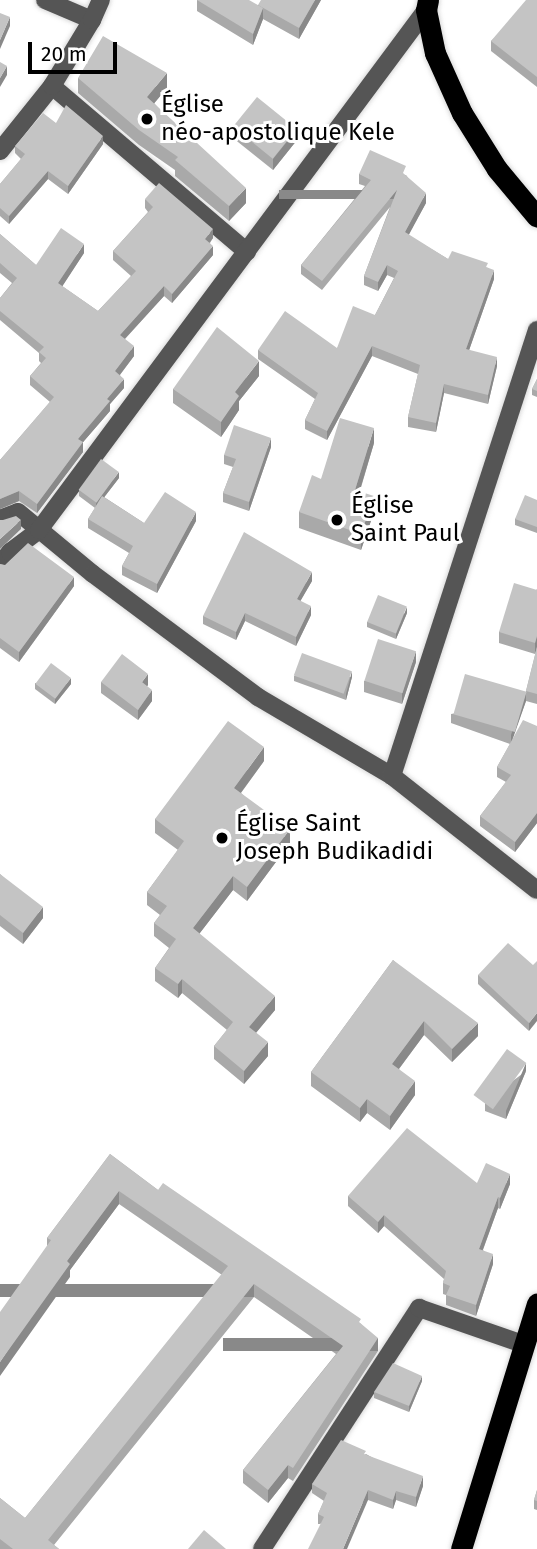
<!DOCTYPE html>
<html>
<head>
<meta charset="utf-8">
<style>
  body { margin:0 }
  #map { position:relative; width:537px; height:1549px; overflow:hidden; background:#fff; font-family:"Fira Sans",sans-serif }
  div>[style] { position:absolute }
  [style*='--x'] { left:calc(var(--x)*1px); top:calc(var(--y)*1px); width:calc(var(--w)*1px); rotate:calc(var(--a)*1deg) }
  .roads { filter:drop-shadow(0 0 2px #dbdbdb) drop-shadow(0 0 2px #dbdbdb) }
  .minor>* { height:18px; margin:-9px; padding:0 9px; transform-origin:9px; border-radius:9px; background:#555 }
  .highway>* { height:21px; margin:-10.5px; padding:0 10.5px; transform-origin:10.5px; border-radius:10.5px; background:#000 }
  .wall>* { inset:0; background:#a9a9a9 }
  .shaded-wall>* { inset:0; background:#898989; transform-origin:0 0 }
  .building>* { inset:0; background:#c4c4c4; transform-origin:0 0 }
  .dots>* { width:19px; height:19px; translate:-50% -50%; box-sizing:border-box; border:4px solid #fff; border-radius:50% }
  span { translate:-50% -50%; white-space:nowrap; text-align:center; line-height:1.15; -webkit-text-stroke:6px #fff; paint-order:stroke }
  .poi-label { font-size:24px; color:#000 }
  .left { translate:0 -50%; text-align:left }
  .scale { position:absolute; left:28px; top:42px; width:89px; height:32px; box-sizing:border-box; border:4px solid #000; border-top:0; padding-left:9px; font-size:21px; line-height:24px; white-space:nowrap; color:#000; -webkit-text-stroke:5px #fff; paint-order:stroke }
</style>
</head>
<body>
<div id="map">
  <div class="roads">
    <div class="minor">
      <div style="--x:45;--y:0;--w:51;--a:23.1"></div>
      <div style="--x:52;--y:86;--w:256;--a:40.4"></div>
      <div style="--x:0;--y:151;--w:83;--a:-51.3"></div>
      <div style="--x:52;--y:86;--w:77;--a:-58.8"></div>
      <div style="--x:92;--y:20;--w:22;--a:-66"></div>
      <div style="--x:0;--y:519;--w:19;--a:-21"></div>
      <div style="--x:18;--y:512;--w:97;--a:39.6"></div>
      <div style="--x:93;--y:574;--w:206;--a:36.7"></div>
      <div style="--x:258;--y:697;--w:156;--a:30.5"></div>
      <div style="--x:392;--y:776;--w:184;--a:38.2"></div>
      <div style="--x:0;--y:564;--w:16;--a:-50"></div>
      <div style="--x:10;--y:552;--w:36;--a:-37"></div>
      <div style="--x:39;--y:530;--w:648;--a:-53.34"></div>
      <div style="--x:392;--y:776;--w:469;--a:-72"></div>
      <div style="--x:262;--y:1549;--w:288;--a:-56.9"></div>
      <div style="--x:419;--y:1308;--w:110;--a:19.1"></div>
    </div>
    <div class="highway">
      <div style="--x:428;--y:0;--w:10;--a:101"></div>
      <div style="--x:426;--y:10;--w:44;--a:78.2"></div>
      <div style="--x:435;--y:53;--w:66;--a:65.8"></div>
      <div style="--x:462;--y:113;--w:66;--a:58"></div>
      <div style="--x:497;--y:169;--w:62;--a:50.2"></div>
      <div style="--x:461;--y:1549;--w:257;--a:-72.8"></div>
    </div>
  </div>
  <div class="wall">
    <div style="clip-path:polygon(197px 0,258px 5px,321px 0,299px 39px,263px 19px,253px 45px,197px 11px)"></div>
    <div style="clip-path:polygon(537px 0,537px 87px,491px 51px,491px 41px)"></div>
    <div style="clip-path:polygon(78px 78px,167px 88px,154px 103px,246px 203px,229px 221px,175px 176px,175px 170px,139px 145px,78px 93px)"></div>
    <div style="clip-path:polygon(56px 123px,103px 144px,68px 194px,48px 179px,9px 224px,0 216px,0 184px,21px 159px,15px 153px,15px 146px)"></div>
    <div style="clip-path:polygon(233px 127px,297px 140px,273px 170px,233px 138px)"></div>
    <div style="clip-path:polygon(359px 174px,406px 175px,426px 203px,408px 235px,448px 259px,488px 268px,494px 279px,469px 350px,497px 366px,488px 404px,444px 393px,436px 432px,408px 427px,408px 417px,418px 374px,372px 356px,327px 440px,305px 429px,305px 420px,315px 399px,258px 359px,258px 350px,337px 348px,375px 315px,394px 278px,387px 275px,378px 291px,364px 285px,364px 276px,390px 207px,322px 290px,301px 274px,301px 265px,365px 186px,359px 184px)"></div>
    <div style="clip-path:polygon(145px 199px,213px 238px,210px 243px,213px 255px,172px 303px,164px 296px,125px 339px,134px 356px,120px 375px,124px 388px,110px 404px,110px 411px,83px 442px,83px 452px,37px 513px,19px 501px,0 509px,0 460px,50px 402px,30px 385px,30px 376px,41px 363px,39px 361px,39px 353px,0 320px,0 298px,12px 283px,0 273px,0 234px,36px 265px,84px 253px,62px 286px,98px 311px,131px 276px,113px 260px,113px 251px,148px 212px,145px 208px)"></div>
    <div style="clip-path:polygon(259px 376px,239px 401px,239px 410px,221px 437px,173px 403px,173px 389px)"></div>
    <div style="clip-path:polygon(537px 379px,537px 397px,532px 395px,532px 389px)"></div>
    <div style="clip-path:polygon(374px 443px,360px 491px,374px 512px,361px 550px,299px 528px,299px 512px,321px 479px)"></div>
    <div style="clip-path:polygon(271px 447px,249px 511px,223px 502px,223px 493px,233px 467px,224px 464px,224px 455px)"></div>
    <div style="clip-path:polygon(119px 478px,104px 497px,144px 523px,196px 521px,157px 593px,122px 575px,122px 566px,129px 553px,88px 528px,88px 519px,95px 508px,79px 496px,79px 490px)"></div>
    <div style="clip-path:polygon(537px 500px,537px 533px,515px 525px,515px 519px)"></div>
    <div style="clip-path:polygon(0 564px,74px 586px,19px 662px,0 648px)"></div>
    <div style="clip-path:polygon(312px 581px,300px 601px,311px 615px,296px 646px,245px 621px,236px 640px,203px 624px,203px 616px)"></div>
    <div style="clip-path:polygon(537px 584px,537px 647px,535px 654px,499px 643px,499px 632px,537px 589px)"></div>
    <div style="clip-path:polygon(407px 613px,396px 639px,367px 627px,367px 622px)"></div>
    <div style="clip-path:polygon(537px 647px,537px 704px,526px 701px,526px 691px)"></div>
    <div style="clip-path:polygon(416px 662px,402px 704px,364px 692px,364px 681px)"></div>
    <div style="clip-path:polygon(294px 676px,352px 677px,346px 700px,294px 681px)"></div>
    <div style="clip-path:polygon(101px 682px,148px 685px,147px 686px,152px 701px,138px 720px,101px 693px)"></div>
    <div style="clip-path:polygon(35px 683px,71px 684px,55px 704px,35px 689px)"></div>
    <div style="clip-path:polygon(526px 701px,512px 739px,537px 726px,537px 823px,515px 852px,480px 826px,480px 816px,506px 782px,497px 777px,497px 767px,510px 744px,451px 723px,451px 714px)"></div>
    <div style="clip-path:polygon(264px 761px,241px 793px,290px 843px,247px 901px,233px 890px,199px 934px,275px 1010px,256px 1033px,268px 1056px,244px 1084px,214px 1059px,214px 1046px,227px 1030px,182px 993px,178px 998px,155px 981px,155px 968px,169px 948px,154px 936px,154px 923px,160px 915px,147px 905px,147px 892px,178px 850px,155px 833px,155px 819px)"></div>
    <div style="clip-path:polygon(0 874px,43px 918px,23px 944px,0 926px)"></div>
    <div style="clip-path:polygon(393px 960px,478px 1036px,452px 1062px,424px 1035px,399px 1069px,415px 1095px,390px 1130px,367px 1113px,360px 1122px,311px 1086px,311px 1072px)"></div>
    <div style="clip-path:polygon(533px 965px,529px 1031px,478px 984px,478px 975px)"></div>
    <div style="clip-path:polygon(526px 1071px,506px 1119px,485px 1111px,485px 1102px)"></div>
    <div style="clip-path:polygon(110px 1154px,158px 1190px,361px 1324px,378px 1351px,293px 1481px,288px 1478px,268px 1503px,243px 1483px,243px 1470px,336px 1354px,254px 1297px,54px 1545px,59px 1549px,0 1549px,0 1498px,25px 1518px,222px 1275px,119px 1204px,70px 1270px,70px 1277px,47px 1245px,47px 1238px)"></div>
    <div style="clip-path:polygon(477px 1183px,510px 1184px,500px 1209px,498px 1208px,483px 1250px,493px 1264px,476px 1316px,446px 1305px,446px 1295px,443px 1294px,443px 1283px,444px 1279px,384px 1226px,378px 1233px,348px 1206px,348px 1196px)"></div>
    <div style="clip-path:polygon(422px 1381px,409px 1412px,374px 1398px,374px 1392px)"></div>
    <div style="clip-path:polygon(366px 1454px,423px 1486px,416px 1507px,396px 1500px,393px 1509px,368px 1500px,320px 1524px,318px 1524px,318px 1514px,324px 1501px,312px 1493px,312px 1484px)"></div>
    <div style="clip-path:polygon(537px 1490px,537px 1510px,534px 1509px,534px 1500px)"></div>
  </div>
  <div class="shaded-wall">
    <div style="clip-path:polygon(315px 0,321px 0,299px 39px,299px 28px)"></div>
    <div style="clip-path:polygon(263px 8px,263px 19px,253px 45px,253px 34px)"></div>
    <div style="clip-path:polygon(10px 17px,10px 26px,0 49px,0 40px)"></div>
    <div style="clip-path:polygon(7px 66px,7px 75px,0 87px,0 78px)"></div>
    <div style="clip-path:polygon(167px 73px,167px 88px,147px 112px,147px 97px)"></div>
    <div style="clip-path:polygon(297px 129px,297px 140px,273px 170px,273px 159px)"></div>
    <div style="clip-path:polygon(103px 136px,103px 144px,68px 194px,68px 186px)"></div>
    <div style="clip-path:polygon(48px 171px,48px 179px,9px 224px,9px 216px)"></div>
    <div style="clip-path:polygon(246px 188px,246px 203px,229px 221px,229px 206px)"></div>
    <div style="left:397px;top:190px;width:9px;height:118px;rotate:90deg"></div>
    <div style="clip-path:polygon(426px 193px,426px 203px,405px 242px,405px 232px)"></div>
    <div style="clip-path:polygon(213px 229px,213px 238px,205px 248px,205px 239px)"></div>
    <div style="clip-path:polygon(84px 244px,84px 253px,58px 293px,58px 283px)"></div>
    <div style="clip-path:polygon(213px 246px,213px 255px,172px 303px,172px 294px)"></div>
    <div style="clip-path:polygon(387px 265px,387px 275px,378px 291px,378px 282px)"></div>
    <div style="clip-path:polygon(494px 270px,494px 279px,466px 359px,466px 349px)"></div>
    <div style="clip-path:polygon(164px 286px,164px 296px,120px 344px,120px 335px)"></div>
    <div style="clip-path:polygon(134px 346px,134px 356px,115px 381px,115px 371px)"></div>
    <div style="clip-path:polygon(372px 346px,372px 356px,327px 440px,327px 431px)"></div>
    <div style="clip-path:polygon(497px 357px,497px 366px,488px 404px,488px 395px)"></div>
    <div style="clip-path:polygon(259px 361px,259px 376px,239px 401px,239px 410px,221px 437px,221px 422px,235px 392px)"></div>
    <div style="clip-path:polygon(124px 379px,124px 388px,110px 404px,110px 411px,78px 448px,78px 439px,107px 399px)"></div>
    <div style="clip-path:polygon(444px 384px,444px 393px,436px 432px,436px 423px)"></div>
    <div style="clip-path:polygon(374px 428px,374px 443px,355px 506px,355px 490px)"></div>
    <div style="clip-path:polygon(271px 438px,271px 447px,249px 511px,249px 502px)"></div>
    <div style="clip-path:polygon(83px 442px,83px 452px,37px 513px,37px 504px)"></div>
    <div style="clip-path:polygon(119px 472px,119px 478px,96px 508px,96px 502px)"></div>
    <div style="clip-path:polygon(19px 491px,19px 501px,0 509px,0 499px)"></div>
    <div style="clip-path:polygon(374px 496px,374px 512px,361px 550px,361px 534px)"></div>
    <div style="clip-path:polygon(196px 512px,196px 521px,157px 593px,157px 584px)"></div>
    <div style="clip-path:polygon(21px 520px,21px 529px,0 549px,0 539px)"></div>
    <div style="clip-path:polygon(312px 572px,312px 581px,297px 607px,297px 599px)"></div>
    <div style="clip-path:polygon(74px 577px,74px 586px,19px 662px,19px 652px)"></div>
    <div style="clip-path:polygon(311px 606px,311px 615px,296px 646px,296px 637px)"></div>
    <div style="clip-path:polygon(407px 607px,407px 613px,396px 639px,396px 634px)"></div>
    <div style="clip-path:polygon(245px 613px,245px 621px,236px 640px,236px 632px)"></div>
    <div style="clip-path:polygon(537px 636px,537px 647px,535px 654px,535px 643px)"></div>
    <div style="clip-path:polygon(416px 651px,416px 662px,402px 704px,402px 693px)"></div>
    <div style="clip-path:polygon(352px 671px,352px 677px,346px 700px,346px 694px)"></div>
    <div style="clip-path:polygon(148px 674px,148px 685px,142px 693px,142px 682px)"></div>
    <div style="clip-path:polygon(71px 678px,71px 684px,55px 704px,55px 698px)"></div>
    <div style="clip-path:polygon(152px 690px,152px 701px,138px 720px,138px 710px)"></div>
    <div style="clip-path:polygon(526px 692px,526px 701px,511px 744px,511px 735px)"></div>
    <div style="clip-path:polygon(264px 747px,264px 761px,234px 802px,234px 788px)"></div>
    <div style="clip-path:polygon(537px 813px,537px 823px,515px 852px,515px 842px)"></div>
    <div style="clip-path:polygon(290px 829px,290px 843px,247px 901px,247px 887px)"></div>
    <div style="clip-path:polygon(233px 876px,233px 890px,193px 942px,193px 928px)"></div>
    <div style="clip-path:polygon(43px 907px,43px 918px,23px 944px,23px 933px)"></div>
    <div style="clip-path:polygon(182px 979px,182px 993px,178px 998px,178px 984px)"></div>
    <div style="clip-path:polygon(275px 996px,275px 1010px,249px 1041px,249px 1027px)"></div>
    <div style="clip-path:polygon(537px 1013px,537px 1021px,529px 1031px,529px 1023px)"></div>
    <div style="clip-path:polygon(424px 1021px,424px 1035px,392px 1078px,392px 1064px)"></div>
    <div style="clip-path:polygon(478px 1023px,478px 1036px,452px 1062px,452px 1049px)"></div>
    <div style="clip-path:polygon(268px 1042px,268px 1056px,244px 1084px,244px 1071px)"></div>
    <div style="clip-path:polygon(526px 1063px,526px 1071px,506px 1119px,506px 1111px)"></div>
    <div style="clip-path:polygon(415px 1081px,415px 1095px,390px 1130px,390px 1116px)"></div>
    <div style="clip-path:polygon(367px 1099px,367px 1113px,360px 1122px,360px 1108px)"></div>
    <div style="clip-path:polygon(510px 1174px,510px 1184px,500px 1209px,500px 1198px)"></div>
    <div style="clip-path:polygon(119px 1191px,119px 1204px,70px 1270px,70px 1277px,0 1376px,0 1362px,67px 1261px)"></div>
    <div style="clip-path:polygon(498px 1197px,498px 1208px,479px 1260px,479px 1249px)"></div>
    <div style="clip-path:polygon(384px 1215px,384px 1226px,378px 1233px,378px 1222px)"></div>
    <div style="clip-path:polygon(493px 1254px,493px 1264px,476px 1316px,476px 1305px)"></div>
    <div style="left:254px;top:1284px;width:13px;height:329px;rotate:90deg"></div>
    <div style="left:378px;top:1338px;width:13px;height:155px;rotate:90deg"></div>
    <div style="clip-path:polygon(422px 1376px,422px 1381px,409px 1412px,409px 1406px)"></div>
    <div style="clip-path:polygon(288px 1465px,288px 1478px,268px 1503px,268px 1490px)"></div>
    <div style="clip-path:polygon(423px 1476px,423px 1486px,416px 1507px,416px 1497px)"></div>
    <div style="clip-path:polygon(368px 1490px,368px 1500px,347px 1549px,343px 1549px)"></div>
    <div style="clip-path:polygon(396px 1491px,396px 1500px,393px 1509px,393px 1500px)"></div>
  </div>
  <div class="building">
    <div style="clip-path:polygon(197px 0,249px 0,263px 8px,253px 34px)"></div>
    <div style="clip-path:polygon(261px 0,315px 0,299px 28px,258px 5px)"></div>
    <div style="clip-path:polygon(526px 0,537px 0,537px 77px,491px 41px)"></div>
    <div style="clip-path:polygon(0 13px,10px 17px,0 40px)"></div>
    <div style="clip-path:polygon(103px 36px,167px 73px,147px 97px,246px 188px,229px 206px,175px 160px,178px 157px,139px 130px,78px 78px)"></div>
    <div style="clip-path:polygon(0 62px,7px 66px,0 78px)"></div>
    <div style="left:257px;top:97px;width:51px;height:38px;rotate:39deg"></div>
    <div style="clip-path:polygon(66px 105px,103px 136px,68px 186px,48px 171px,9px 216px,0 208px,0 184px,25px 154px,15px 146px,43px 113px,56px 123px)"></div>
    <div style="clip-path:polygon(370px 150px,406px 166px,403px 173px,426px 193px,405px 232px,448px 259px,452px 251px,488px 263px,486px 267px,494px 270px,466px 349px,497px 357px,488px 395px,444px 384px,436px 423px,408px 417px,420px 365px,372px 346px,327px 431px,305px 420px,318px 393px,258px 350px,285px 311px,337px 348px,353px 306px,375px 315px,398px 271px,387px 265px,378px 282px,364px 276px,397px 190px,322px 281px,301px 265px,371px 180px,359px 174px)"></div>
    <div style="clip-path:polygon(159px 183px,213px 229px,205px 239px,213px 246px,172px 294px,164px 286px,120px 335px,134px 346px,115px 371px,124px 379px,107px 399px,110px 401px,78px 439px,83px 442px,37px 504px,19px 491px,0 499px,0 460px,54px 397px,30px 376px,46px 358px,39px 352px,44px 347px,0 311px,0 298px,17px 278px,0 263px,0 234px,36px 265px,61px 228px,84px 244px,58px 283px,98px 311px,136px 271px,113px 251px,153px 207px,145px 199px)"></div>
    <div style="clip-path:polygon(217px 327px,259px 361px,235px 392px,239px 396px,221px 422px,173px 389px)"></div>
    <div style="clip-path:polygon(537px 379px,537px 391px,532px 389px)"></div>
    <div style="clip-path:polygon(340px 418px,374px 428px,355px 490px,374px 496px,361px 534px,299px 512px,312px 475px,321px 479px)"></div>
    <div style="clip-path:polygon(234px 425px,271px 438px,249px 502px,223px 493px,236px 459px,224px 455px)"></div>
    <div style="left:101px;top:459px;width:22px;height:38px;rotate:36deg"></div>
    <div style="clip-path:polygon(165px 492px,196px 512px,157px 584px,122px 566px,133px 546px,88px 519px,102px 496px,144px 523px)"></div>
    <div style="clip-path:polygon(525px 495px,537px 500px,537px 527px,515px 519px)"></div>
    <div style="clip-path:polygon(16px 516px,21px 520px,0 539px,0 520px,3px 520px)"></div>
    <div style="clip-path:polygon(244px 532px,312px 572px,297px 599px,311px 606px,296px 637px,245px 613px,236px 632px,203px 616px)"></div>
    <div style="clip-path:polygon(28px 543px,74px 577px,19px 652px,0 638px,0 564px,5px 565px)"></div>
    <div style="clip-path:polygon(514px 583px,537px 590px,537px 636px,535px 643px,499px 632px)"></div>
    <div style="left:378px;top:595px;width:31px;height:29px;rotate:22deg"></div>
    <div style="left:378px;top:639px;width:40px;height:44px;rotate:18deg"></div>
    <div style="clip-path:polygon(537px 647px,537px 694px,526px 691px)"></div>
    <div style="left:302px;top:653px;width:53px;height:24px;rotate:20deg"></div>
    <div style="clip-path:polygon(122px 654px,148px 674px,142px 682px,152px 690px,138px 710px,101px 682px)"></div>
    <div style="left:51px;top:663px;width:25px;height:26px;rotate:37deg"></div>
    <div style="left:465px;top:674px;width:64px;height:42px;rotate:16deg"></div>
    <div style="clip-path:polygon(523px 720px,537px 726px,537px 813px,515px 842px,480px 816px,511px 775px,497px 767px)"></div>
    <div style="clip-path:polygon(228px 721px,264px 747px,234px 788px,290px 829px,247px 887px,233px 876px,193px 928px,275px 996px,249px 1027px,268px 1042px,244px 1071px,214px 1046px,233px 1022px,182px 979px,178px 984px,155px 968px,176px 939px,154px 923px,167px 906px,147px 892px,184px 841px,155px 819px)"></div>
    <div style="clip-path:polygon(0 874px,43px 907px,23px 933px,0 915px)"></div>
    <div style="clip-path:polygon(508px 943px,533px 965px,537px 961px,537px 1013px,529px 1023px,478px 975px)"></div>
    <div style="clip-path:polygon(393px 960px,478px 1023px,452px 1049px,424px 1021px,392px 1064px,415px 1081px,390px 1116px,367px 1099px,360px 1108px,311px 1072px)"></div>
    <div style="left:507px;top:1049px;width:24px;height:57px;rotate:36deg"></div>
    <div style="clip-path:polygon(407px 1128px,477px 1183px,486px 1163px,510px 1174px,500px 1198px,498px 1197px,479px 1249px,493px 1254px,476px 1305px,446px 1295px,450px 1286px,443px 1283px,446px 1271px,384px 1215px,378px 1222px,348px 1196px)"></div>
    <div style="clip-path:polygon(110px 1154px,158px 1190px,163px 1183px,361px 1319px,359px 1322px,378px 1338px,293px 1468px,288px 1465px,268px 1490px,243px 1470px,343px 1346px,254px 1284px,48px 1540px,59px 1549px,13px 1549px,0 1539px,0 1498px,25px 1518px,228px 1266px,119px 1191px,67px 1261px,70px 1264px,0 1362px,0 1312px,51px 1240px,47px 1238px)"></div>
    <div style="clip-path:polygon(393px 1363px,422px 1376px,409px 1406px,374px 1392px)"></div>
    <div style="clip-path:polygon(341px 1440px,366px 1451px,364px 1454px,423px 1476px,416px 1497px,396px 1491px,393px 1500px,368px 1490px,343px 1549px,308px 1549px,324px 1517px,318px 1514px,327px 1493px,312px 1484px)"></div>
    <div style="clip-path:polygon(537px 1490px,537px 1501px,534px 1500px)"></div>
    <div style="clip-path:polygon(204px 1530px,226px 1549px,188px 1549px)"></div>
  </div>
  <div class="dots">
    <div style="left:147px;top:119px;background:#000"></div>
    <div style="left:337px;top:520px;background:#000"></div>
    <div style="left:222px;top:838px;background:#000"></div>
  </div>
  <div class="poi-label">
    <span class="left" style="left:161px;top:119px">Église<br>néo-apostolique Kele</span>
    <span class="left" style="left:351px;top:520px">Église<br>Saint Paul</span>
    <span class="left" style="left:236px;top:838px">Église Saint<br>Joseph Budikadidi</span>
  </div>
  <div class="scale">20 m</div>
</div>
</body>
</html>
